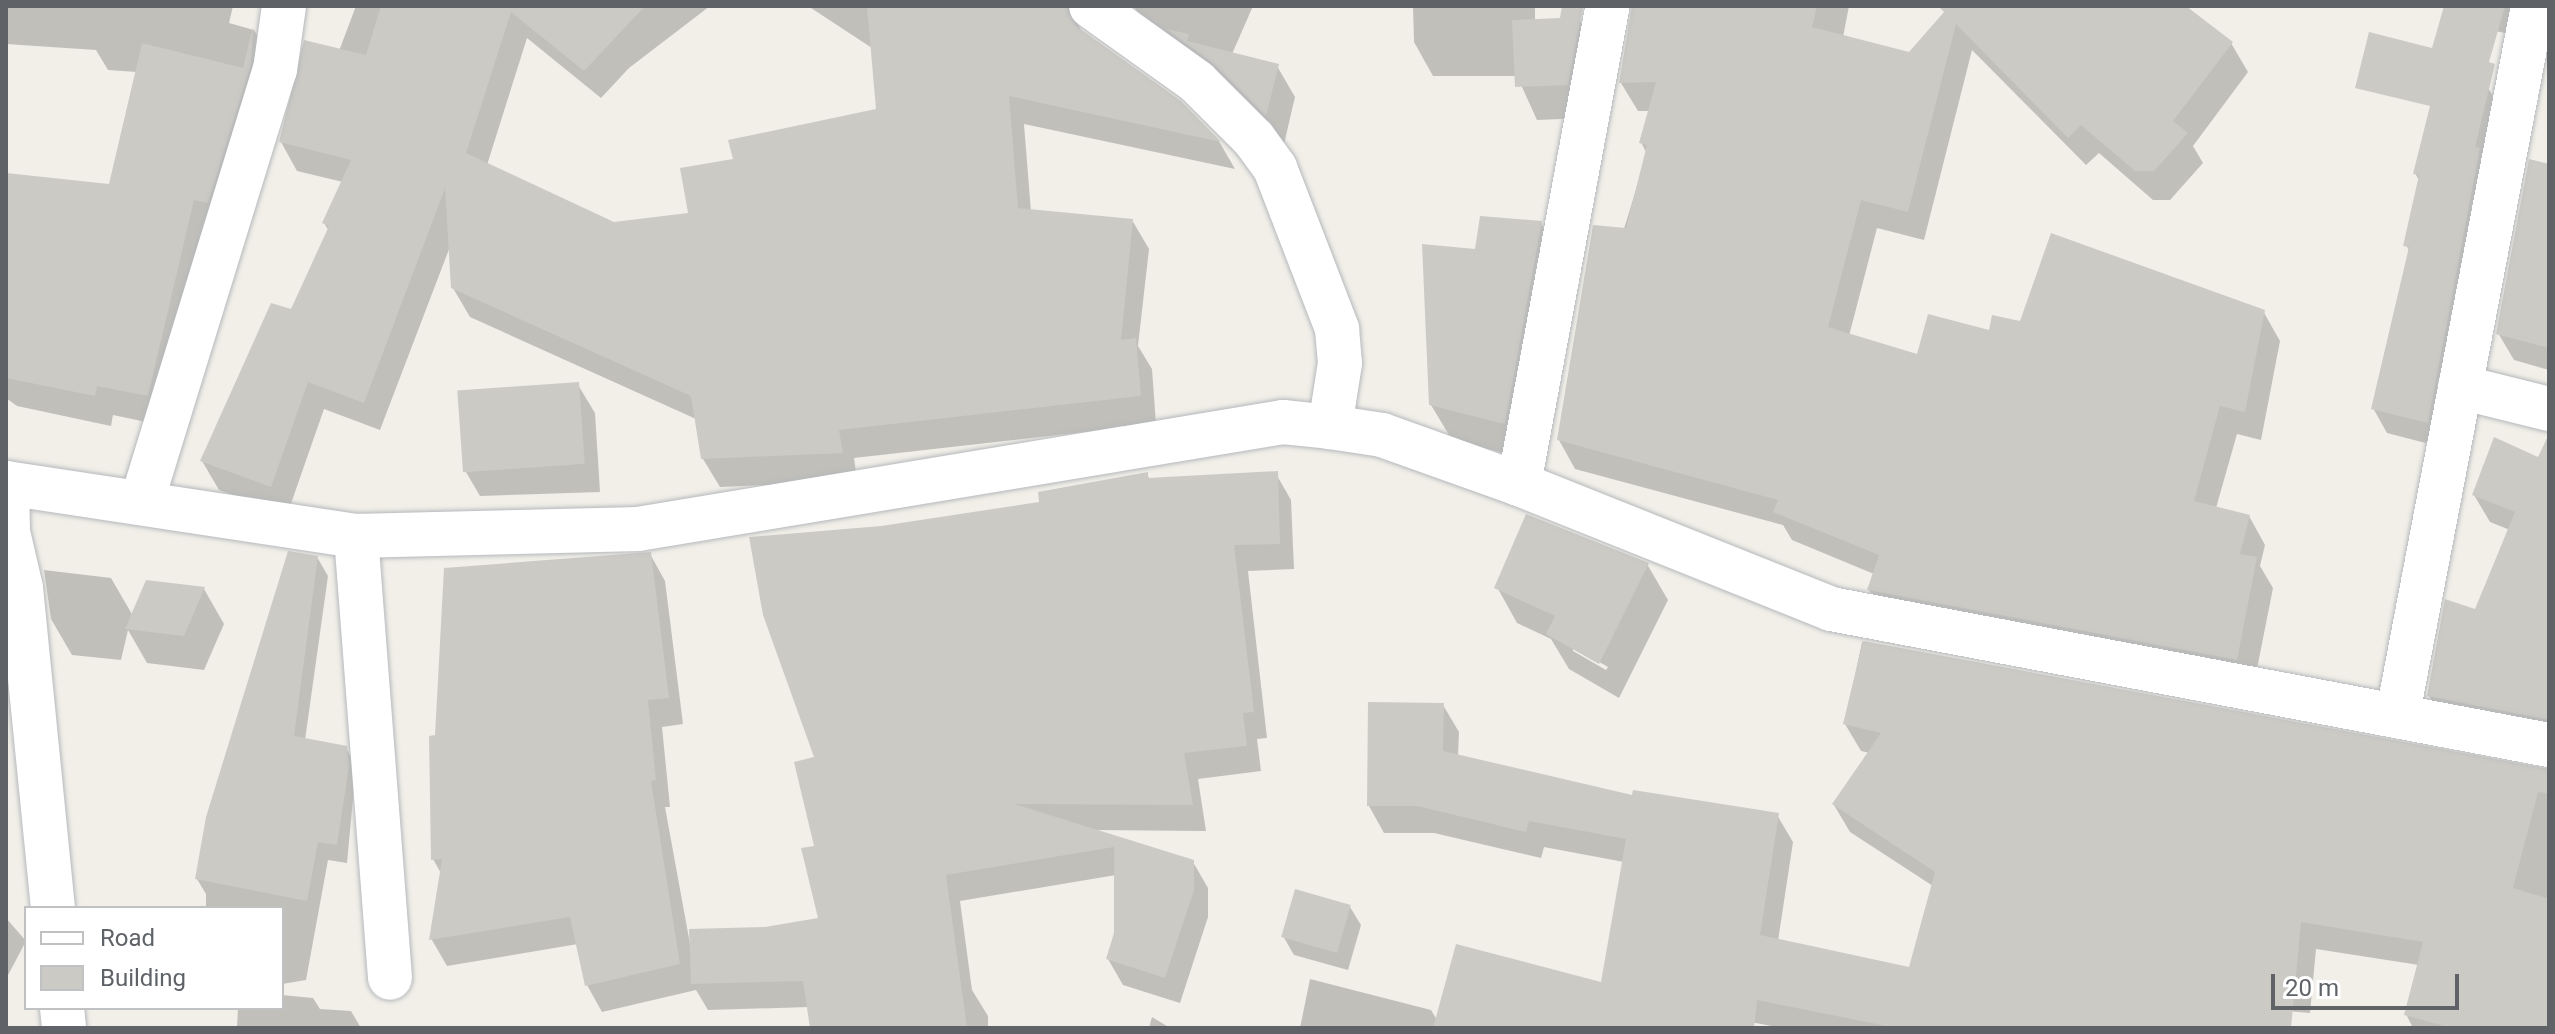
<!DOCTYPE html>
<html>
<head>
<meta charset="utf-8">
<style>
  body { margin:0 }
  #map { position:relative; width:2555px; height:1034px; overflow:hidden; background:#f1efe8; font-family:Roboto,sans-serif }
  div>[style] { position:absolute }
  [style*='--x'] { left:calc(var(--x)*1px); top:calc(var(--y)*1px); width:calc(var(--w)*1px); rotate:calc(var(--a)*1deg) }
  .shadow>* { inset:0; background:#0003 }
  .building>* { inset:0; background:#cccac5; transform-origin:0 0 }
  .roads { filter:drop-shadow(0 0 2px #b5b8bc) drop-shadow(0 0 2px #b5b8bc) }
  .street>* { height:44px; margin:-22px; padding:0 22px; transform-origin:22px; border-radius:22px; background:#fff }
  span { translate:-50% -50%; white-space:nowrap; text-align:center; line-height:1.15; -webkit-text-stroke:7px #fff; paint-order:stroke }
  .frame { position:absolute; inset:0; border:8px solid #5f6368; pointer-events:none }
  .legend { position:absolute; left:24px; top:906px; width:260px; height:104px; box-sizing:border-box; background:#fff; border:2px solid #bfc1c3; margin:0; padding:10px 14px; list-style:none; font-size:24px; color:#5f6368 }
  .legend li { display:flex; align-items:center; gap:16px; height:40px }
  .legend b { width:40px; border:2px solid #bfc1c3 }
  .scale { position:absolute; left:2271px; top:974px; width:188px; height:36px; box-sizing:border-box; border:4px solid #5f6368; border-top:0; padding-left:10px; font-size:24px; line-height:28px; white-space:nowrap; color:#5f6368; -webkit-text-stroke:6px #fff; paint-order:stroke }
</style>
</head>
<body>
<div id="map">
  <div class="shadow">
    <div style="clip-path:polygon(6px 6px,233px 6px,229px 23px,254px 30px,272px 60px,165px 426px,113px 415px,111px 426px,17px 406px,6px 398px,6px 175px,111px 186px,137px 72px,108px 70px,96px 50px,6px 44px)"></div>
    <div style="clip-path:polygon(356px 6px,710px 6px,629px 68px,601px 98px,527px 38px,487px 165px,614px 224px,690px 215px,735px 161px,878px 111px,872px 48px,808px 6px,1069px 6px,1083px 34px,1179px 103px,1220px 143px,1235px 169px,1024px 124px,1031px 212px,1132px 220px,1149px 249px,1138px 346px,1152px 369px,1156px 424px,854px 458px,857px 481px,720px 487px,703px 459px,696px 419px,470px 317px,453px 288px,451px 244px,380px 430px,324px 409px,287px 515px,219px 490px,202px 461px,292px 312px,329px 231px,324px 223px,343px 182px,297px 171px,281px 142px,339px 51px)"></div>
    <div style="clip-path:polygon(1134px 6px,1253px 6px,1232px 54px,1277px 66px,1295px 97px,1284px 144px,1150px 34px)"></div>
    <div style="clip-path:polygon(1413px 6px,1535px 6px,1535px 21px,1579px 19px,1599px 53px,1586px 118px,1537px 120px,1517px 76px,1433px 76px,1414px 42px)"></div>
    <div style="clip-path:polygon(1676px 6px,1849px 6px,1843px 37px,1910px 54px,1952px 6px,2184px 6px,2231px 43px,2248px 72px,2193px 146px,2203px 163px,2170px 200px,2153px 200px,2099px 153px,2086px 165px,1972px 50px,1924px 240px,1877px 228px,1849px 336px,1919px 357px,2022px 323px,2263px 311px,2280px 341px,2261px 440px,2237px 434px,2216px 508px,2249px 516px,2265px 545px,2260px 566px,2273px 588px,2253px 689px,1886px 619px,1869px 590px,1874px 574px,1792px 540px,1783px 525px,1575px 469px,1559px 440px,1647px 154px,1641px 142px,1650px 111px,1638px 111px,1621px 83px)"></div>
    <div style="clip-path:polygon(2458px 6px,2549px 6px,2526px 37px,2469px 26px)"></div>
    <div style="clip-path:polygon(2488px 88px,2503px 112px,2441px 447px,2387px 433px,2373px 408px,2410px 252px,2406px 245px,2420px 182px,2415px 173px)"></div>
    <div style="clip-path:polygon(1541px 223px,1562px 258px,1524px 458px,1452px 440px,1431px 405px,1476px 251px)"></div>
    <div style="clip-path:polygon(2549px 242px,2549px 370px,2514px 360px,2498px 333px)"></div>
    <div style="clip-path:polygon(578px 385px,595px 413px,600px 492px,480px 496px,463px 467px)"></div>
    <div style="clip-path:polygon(2549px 435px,2549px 743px,2444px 723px,2429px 696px,2476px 612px,2510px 530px,2490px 522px,2474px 495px,2538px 459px)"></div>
    <div style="clip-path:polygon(1147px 474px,1150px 480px,1276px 474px,1291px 500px,1294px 569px,1248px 571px,1267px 738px,1257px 739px,1261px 771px,1198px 779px,1206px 831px,1095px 830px,1193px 862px,1208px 888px,1208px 917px,1180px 1003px,1123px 985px,1108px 959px,1116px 933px,1116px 875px,960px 901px,972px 990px,988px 1016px,988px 1028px,812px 1028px,809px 1007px,708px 1010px,696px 990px,602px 1012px,587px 985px,578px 944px,447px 966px,432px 940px,442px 875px,433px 859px,437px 737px,650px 554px,665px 581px,683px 724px,662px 727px,670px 807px,665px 807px,692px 955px,765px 929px,821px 919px,816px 758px,881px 528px,1041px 504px)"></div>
    <div style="clip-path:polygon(317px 557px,328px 576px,305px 740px,346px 748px,356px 766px,347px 863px,328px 860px,306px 980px,282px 984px,282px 908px,206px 908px,206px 894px,197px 879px)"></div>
    <div style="clip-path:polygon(evenodd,1647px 564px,1668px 600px,1619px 698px,1569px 669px,1551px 639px,1517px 623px,1497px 587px,1647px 564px,1573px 647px,1608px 667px,1606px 670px,1573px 651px,1573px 647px)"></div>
    <div style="clip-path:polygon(44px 570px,111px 578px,133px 616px,204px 589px,224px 624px,204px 670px,147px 663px,128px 630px,121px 660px,72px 655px,51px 619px)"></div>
    <div style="clip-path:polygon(1862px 642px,2549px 770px,2549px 1028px,2413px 1028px,2406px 1014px,2419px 965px,2316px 949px,2310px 1013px,2212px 1005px,2209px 1028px,1781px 1028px,1746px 1021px,1743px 1028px,1300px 1028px,1310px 979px,1431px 1010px,1437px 1020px,1603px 985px,1624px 862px,1544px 847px,1541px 858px,1434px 833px,1384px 833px,1369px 806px,1443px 705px,1459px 732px,1458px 757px,1633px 797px,1777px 815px,1793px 842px,1778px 941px,1910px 970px,1933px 886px,1850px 832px,1834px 805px,1870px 753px,1861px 751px,1845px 724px)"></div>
    <div style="clip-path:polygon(1350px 907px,1361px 925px,1348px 970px,1294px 955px,1283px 936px)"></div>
    <div style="clip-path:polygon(6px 918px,26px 941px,6px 979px)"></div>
    <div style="clip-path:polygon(282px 995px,313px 998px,320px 1009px,351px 1011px,361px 1028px,237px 1028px,238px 1008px,282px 1008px)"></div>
    <div style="clip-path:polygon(1152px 1017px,1170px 1028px,1149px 1028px)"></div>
  </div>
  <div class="building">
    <div style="clip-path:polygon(381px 6px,645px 6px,584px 71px,511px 12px,466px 153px,614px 222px,688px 213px,680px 168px,733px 159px,728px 140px,876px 109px,867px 6px,1066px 6px,1076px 26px,1181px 101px,1221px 142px,1009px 96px,1018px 208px,1133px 219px,1121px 340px,1136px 338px,1141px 396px,839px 430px,843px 453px,701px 459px,691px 396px,451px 288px,445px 188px,364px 403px,308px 382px,271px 487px,200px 461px,271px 303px,291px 309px,329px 226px,322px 223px,351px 160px,279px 142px,304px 40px,366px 55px)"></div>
    <div style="clip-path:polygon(1562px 6px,1583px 6px,1568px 85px,1515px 87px,1512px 20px,1560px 18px)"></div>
    <div style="clip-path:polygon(1632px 6px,1817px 6px,1812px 27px,1909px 52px,1944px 12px,1938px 6px,2186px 6px,2233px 42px,2173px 121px,2188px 133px,2154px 171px,2135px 171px,2081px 125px,2068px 138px,1956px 24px,1908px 212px,1861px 200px,1828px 327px,1917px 354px,1928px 314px,1989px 330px,1992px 315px,2020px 321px,2051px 233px,2265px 310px,2245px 412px,2220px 406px,2194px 501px,2250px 515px,2240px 554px,2257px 557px,2237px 660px,1867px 590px,1879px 555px,1773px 512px,1778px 500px,1557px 440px,1593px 225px,1626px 228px,1647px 145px,1639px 143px,1656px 82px,1619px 83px)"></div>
    <div style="clip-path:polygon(2444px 6px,2505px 6px,2489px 62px,2495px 64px,2475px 147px,2480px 148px,2428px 423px,2371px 409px,2409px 247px,2403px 246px,2419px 175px,2413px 174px,2430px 106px,2355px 88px,2369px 32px,2432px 48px)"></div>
    <div style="clip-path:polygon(253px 27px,251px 65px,208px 203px,194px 200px,148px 396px,97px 386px,95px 396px,6px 378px,6px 173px,109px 184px,142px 43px,243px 68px)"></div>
    <div style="clip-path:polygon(1166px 29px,1189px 34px,1187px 41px,1279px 64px,1266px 116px,1214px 64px)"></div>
    <div style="clip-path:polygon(2529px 159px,2549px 164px,2549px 348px,2496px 334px)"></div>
    <div style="clip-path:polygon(1480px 216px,1542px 221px,1505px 424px,1429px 405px,1422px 244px,1475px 249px)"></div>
    <div style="left:579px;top:382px;width:82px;height:122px;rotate:86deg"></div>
    <div style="clip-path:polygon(2549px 434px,2549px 720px,2427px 696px,2445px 599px,2475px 609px,2515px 512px,2472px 495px,2494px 437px,2538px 457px)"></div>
    <div style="clip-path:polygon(1278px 471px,1280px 544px,1234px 545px,1254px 712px,1243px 713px,1247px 746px,1184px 753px,1193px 805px,1014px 804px,1194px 860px,1194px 890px,1165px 978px,1106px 959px,1114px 933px,1114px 847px,946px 875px,967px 1028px,810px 1028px,803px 981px,691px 984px,689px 929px,765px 927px,818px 918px,801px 848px,814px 846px,794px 762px,814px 757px,763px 615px,749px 537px,881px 526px,1039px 502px,1038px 492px,1148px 472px,1148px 478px)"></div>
    <div style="clip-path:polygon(1526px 514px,1649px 563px,1599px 664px,1546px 634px,1555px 616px,1494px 588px)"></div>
    <div style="clip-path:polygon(288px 551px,318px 556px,294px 736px,347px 746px,349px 766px,337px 845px,318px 842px,307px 901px,195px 879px,206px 817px)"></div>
    <div style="clip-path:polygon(651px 552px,669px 698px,648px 700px,656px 780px,651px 781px,680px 964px,585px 986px,570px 917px,429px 940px,442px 859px,431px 860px,429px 736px,435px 735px,444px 568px)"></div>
    <div style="clip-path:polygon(146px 580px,205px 587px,184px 636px,125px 629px)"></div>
    <div style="clip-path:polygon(1858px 640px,2549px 769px,2549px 794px,2538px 792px,2513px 888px,2549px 899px,2549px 1028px,2452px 1028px,2404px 1015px,2423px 942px,2301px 922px,2291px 1028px,1896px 1028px,1757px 1000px,1754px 1028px,1433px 1028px,1456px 944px,1601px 982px,1626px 839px,1529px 821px,1526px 832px,1417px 806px,1367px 806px,1368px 702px,1444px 703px,1443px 751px,1632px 795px,1633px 790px,1779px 813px,1760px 935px,1909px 967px,1935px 872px,1832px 804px,1881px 733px,1843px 724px,1863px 641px)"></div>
    <div style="left:1295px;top:889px;width:58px;height:50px;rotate:16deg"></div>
  </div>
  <div class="roads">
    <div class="street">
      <div style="--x:1091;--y:6;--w:130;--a:35.6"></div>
      <div style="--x:1197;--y:82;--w:81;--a:45"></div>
      <div style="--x:1254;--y:139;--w:36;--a:54"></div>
      <div style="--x:1275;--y:168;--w:173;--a:68.9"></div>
      <div style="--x:1337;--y:329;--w:34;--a:85"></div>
      <div style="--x:1340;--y:363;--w:65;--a:98.9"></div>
      <div style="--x:2460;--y:387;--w:92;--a:13.9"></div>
      <div style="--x:6;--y:483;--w:354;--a:8.6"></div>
      <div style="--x:356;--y:536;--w:282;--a:-1.4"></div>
      <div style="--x:638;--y:529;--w:654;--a:-9.42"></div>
      <div style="--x:1283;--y:422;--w:47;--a:6.1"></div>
      <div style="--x:1330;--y:427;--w:53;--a:8.7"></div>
      <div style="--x:1382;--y:435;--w:145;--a:19.7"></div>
      <div style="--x:1519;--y:484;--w:336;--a:21.8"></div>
      <div style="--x:1831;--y:609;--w:731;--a:10.73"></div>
      <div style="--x:7;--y:483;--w:49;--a:88.8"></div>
      <div style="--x:8;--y:532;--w:57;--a:76.9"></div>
      <div style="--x:21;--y:588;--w:322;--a:84.3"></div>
      <div style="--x:1519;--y:484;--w:486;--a:-79.5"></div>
      <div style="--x:142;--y:501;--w:451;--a:-72.9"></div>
      <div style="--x:275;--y:70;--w:65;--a:-82"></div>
      <div style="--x:356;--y:536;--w:443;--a:85.6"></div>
      <div style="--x:2398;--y:713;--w:720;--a:-79.19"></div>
      <div style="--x:62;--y:1008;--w:20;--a:84"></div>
    </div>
  </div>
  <div class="frame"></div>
  <ul class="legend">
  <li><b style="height:10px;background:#fff"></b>Road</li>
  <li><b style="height:22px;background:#cccac5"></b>Building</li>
  </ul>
  <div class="scale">20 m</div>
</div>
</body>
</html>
